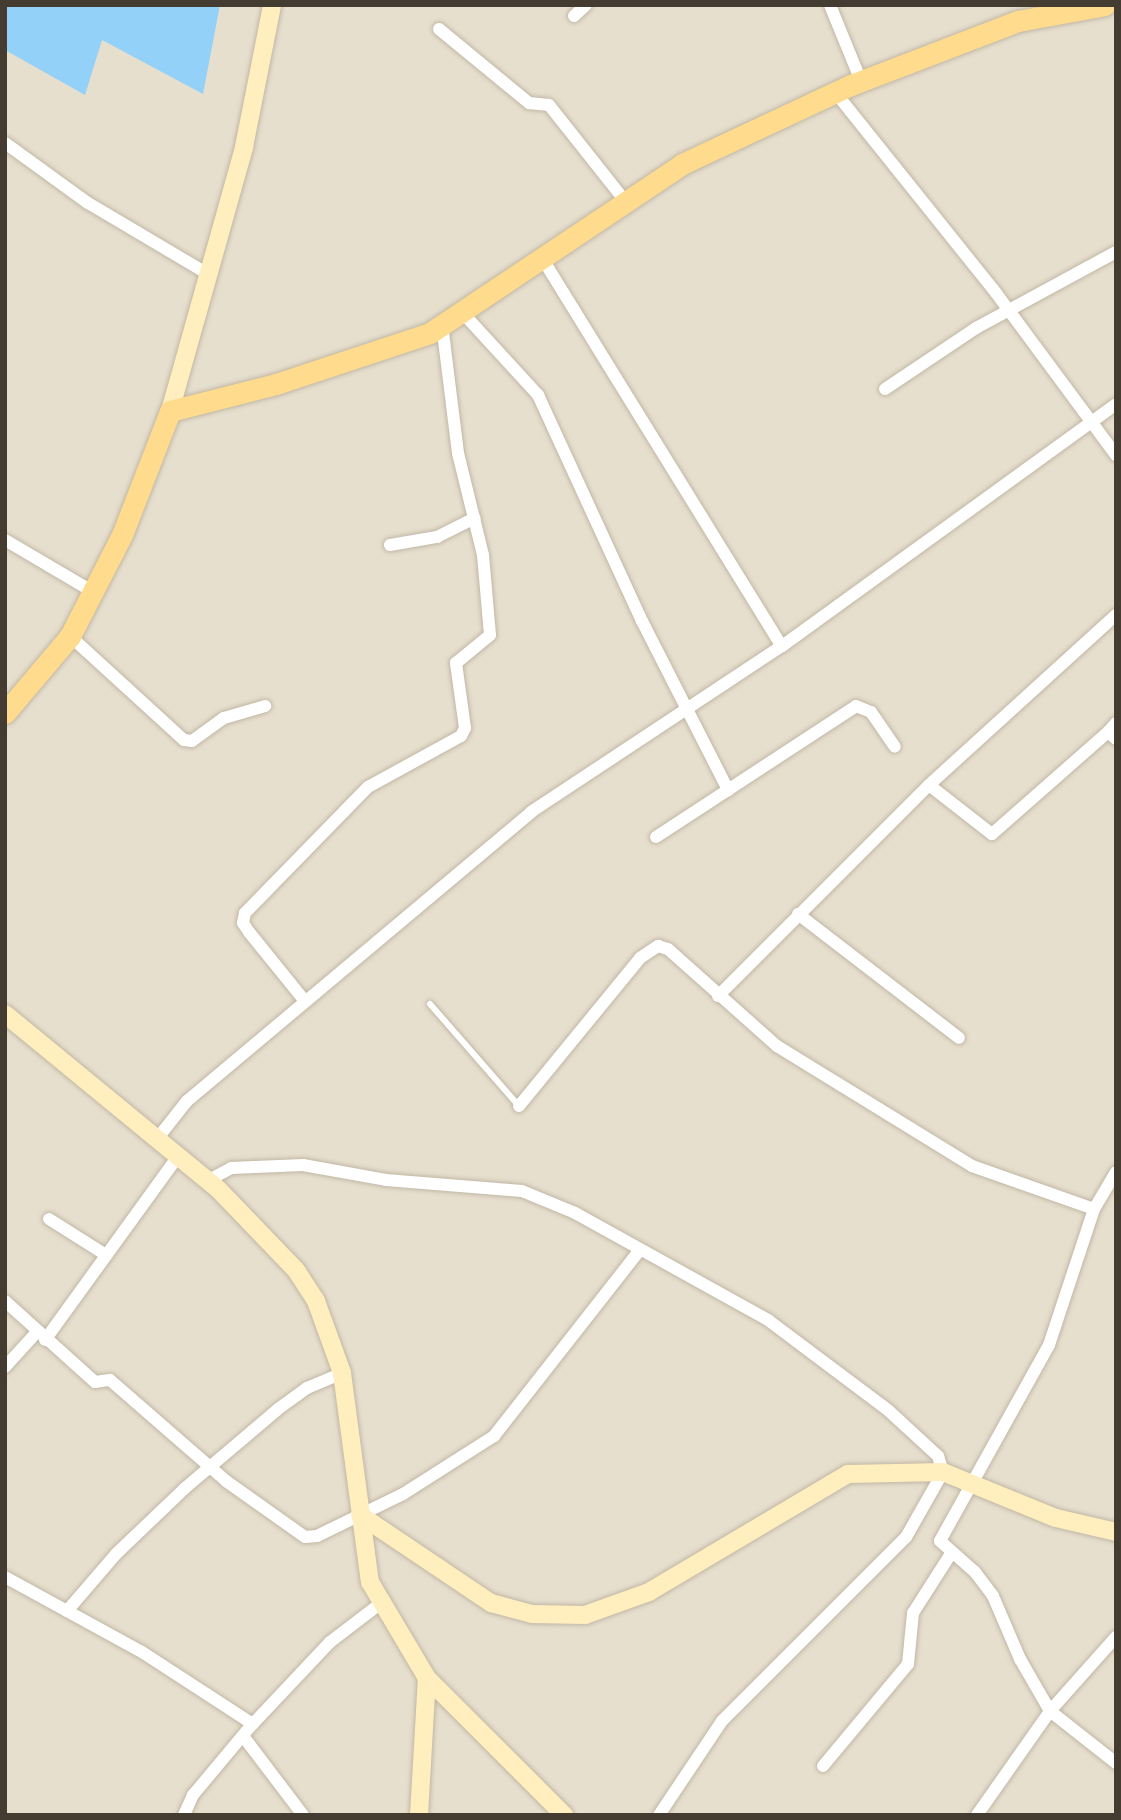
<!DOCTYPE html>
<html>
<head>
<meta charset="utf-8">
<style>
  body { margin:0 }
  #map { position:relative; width:1121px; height:1820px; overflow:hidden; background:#f3ede0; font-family:Lato,sans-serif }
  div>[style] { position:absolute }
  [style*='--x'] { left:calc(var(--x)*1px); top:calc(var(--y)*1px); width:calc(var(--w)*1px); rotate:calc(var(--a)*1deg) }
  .residential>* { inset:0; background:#e7dfce; transform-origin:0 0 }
  .water>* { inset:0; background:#94d1f8 }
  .roads { filter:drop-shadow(0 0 2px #c1b7a5) drop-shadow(0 0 2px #c1b7a5) }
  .lane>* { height:6px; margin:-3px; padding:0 3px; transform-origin:3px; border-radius:3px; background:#fff }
  .street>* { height:12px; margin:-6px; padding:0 6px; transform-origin:6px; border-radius:6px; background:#fff }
  .secondary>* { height:18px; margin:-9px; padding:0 9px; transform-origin:9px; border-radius:9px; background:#ffeebe }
  .primary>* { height:21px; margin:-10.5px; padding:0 10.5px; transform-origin:10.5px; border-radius:10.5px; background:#ffdc8d }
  span { translate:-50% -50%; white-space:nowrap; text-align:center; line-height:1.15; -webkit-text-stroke:5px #fff; paint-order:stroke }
  .frame { position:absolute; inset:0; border:7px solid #443c31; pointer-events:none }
</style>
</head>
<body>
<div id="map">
  <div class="residential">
    <div style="left:5px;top:5px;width:1111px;height:1810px"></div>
  </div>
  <div class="water">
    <div style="clip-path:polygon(5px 5px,220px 5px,203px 94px,102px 40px,85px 95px,5px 50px)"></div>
  </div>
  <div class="roads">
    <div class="lane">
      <div style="--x:430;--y:1004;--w:135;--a:48.9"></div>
    </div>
    <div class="street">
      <div style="--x:830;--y:5;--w:82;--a:67.8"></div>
      <div style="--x:574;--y:16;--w:16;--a:-43"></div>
      <div style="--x:439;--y:29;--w:117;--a:39.4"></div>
      <div style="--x:529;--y:103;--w:20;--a:6"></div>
      <div style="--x:549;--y:105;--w:124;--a:51.6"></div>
      <div style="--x:835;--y:92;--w:258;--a:51.3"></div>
      <div style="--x:996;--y:293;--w:202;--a:53.5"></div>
      <div style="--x:5;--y:143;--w:102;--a:35.9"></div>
      <div style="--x:88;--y:203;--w:139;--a:30.6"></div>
      <div style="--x:542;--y:258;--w:456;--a:58.3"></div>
      <div style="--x:462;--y:312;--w:113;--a:47.5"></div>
      <div style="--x:538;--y:395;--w:249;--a:65.3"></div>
      <div style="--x:642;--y:621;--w:190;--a:63"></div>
      <div style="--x:885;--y:389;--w:110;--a:-33.8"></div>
      <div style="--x:976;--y:328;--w:159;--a:-28.5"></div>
      <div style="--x:5;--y:540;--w:99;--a:30.5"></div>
      <div style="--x:390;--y:545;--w:48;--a:-9.7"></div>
      <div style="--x:437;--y:537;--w:42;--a:-26.6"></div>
      <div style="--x:70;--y:636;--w:154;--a:42.4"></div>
      <div style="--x:184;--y:740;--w:8;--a:7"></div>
      <div style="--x:192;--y:741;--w:39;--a:-36"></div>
      <div style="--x:224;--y:718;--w:43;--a:-16.3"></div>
      <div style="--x:1116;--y:723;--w:12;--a:132"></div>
      <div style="--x:1108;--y:732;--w:11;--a:41"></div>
      <div style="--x:929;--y:785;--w:80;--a:37.9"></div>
      <div style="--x:992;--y:834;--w:154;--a:-41.3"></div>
      <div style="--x:656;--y:837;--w:239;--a:-33.2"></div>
      <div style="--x:856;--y:706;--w:16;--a:22"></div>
      <div style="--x:871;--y:712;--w:42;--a:55.6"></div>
      <div style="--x:798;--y:914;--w:203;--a:37.6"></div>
      <div style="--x:718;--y:996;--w:298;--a:-45"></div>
      <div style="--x:929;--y:785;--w:253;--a:-42.3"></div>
      <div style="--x:304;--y:1000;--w:87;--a:-129"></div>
      <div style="--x:249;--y:932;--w:11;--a:-124"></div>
      <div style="--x:243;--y:923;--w:10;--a:-79"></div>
      <div style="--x:245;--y:913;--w:176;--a:-45.7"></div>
      <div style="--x:368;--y:787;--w:106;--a:-28.7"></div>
      <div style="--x:461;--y:736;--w:9;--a:-63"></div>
      <div style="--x:465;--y:728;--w:66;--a:-97.9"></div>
      <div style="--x:456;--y:663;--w:44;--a:-39.5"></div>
      <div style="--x:490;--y:635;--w:80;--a:-95"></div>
      <div style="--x:483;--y:555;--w:105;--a:-103.8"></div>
      <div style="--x:458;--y:453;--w:129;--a:-97.1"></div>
      <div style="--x:519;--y:1106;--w:191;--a:-50.7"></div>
      <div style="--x:640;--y:958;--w:22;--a:-34"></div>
      <div style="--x:658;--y:946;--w:10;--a:17"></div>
      <div style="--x:668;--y:949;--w:146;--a:41.7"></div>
      <div style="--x:777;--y:1046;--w:229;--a:31.6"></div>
      <div style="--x:972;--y:1166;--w:129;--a:19.4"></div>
      <div style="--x:157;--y:1139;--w:48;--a:-51.7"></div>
      <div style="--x:187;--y:1101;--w:449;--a:-40"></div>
      <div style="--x:531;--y:812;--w:301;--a:-33.5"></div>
      <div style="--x:782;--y:646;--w:412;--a:-35.9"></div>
      <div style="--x:1116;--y:1172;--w:43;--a:120.7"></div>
      <div style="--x:1094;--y:1209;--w:143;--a:108.3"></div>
      <div style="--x:1049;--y:1345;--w:224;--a:119.1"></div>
      <div style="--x:940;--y:1541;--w:47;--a:41.5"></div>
      <div style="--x:975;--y:1572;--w:30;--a:53"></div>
      <div style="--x:993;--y:1596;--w:69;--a:66.8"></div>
      <div style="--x:1020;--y:1659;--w:60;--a:60"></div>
      <div style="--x:1050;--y:1711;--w:84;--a:38.2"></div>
      <div style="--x:207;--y:1181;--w:27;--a:-28"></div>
      <div style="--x:231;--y:1168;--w:72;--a:-2.4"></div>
      <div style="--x:303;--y:1165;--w:84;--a:10.2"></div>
      <div style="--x:386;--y:1180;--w:136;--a:4.6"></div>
      <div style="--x:522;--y:1191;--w:57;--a:22.5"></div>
      <div style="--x:575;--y:1213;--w:221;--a:29"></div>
      <div style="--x:768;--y:1320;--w:151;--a:36.9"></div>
      <div style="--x:889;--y:1411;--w:67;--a:42.6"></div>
      <div style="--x:938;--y:1456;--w:17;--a:73"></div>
      <div style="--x:943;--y:1472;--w:75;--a:119.6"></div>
      <div style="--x:906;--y:1537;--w:260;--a:135"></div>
      <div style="--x:722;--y:1721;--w:113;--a:123.8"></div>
      <div style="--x:49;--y:1219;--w:67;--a:32.3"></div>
      <div style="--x:5;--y:1301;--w:121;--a:42"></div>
      <div style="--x:95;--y:1382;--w:15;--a:-8"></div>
      <div style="--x:110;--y:1380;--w:154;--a:41"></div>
      <div style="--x:226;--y:1481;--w:97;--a:35.3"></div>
      <div style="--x:305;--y:1537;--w:12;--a:-5"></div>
      <div style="--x:317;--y:1536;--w:96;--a:-26"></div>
      <div style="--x:403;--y:1494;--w:108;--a:-32.5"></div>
      <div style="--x:494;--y:1436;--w:236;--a:-51.9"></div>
      <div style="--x:45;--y:1340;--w:227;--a:-54.1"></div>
      <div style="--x:5;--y:1367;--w:46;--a:-47.6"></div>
      <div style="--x:5;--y:1577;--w:156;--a:28.7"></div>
      <div style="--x:142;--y:1652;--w:132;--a:33"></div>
      <div style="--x:67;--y:1611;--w:75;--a:-49.3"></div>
      <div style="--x:116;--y:1554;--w:95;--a:-43.7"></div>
      <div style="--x:185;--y:1488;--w:122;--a:-40.3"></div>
      <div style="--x:278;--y:1409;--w:36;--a:-36"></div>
      <div style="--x:307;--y:1388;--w:38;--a:-23"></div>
      <div style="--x:243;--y:1736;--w:99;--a:52.8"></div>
      <div style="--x:823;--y:1766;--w:133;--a:-50.2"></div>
      <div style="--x:908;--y:1664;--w:51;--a:-84.4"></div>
      <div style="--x:913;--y:1613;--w:72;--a:-57.4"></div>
      <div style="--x:184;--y:1815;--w:22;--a:-66"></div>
      <div style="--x:193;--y:1795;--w:87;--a:-50.1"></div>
      <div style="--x:249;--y:1728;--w:118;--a:-46.7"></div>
      <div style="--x:330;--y:1642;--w:64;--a:-37.4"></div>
      <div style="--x:977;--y:1815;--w:127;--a:-54.9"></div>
      <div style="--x:1050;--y:1711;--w:99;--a:-48.3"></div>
    </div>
    <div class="secondary">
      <div style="--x:170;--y:411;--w:274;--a:-74.3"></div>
      <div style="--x:244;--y:147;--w:145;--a:-78.8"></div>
      <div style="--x:5;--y:1014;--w:276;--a:39.4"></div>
      <div style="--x:218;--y:1189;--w:112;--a:46.1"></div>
      <div style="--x:296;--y:1270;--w:37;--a:57"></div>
      <div style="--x:316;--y:1301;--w:77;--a:70.1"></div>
      <div style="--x:342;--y:1373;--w:211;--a:82.4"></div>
      <div style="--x:370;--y:1582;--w:112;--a:59.3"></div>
      <div style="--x:427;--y:1678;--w:194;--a:45"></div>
      <div style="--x:360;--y:1515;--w:158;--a:33.9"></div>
      <div style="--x:491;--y:1603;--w:42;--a:15"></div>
      <div style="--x:532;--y:1614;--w:53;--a:1.1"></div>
      <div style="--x:585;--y:1615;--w:68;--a:-19.8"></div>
      <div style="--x:649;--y:1592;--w:231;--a:-30.7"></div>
      <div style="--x:848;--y:1474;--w:95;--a:-1.2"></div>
      <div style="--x:943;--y:1472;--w:122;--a:22.2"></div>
      <div style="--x:1056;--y:1518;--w:62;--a:13.1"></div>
      <div style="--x:419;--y:1815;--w:137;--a:-86.7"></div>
    </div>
    <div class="primary">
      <div style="--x:5;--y:713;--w:101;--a:-49.8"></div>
      <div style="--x:70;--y:636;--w:114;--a:-62.8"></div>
      <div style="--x:122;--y:535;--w:133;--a:-68.8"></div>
      <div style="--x:170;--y:411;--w:109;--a:-14.3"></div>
      <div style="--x:276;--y:384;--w:162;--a:-18.3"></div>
      <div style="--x:430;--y:333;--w:303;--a:-33.8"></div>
      <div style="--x:682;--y:164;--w:187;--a:-25.1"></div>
      <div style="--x:851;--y:85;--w:179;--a:-21"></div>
      <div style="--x:1018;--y:21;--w:88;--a:-10.4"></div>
    </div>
  </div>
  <div class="frame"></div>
</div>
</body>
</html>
